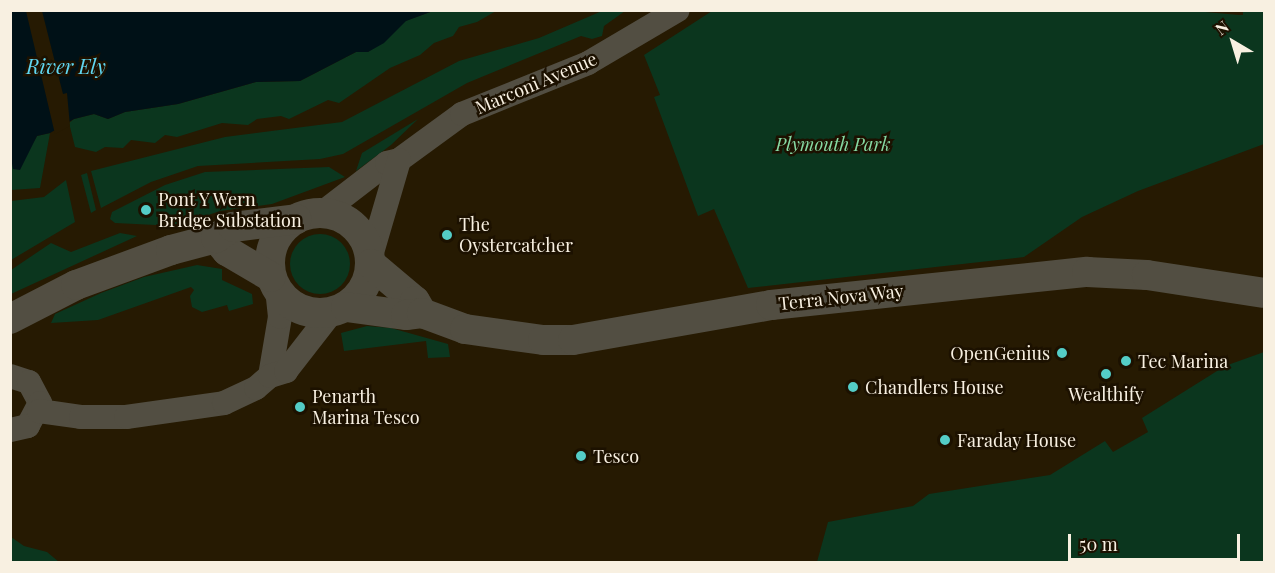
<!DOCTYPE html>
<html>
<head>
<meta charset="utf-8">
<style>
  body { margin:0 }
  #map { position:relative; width:1275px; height:573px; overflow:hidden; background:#261a02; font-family:"Playfair Display",serif }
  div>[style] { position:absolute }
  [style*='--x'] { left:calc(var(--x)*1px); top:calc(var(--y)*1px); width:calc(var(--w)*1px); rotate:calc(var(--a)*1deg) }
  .green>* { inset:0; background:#0b361e }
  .round { border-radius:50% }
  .water>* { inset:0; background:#001117 }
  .pier>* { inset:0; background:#261a02 }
  .minor>* { height:24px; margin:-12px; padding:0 12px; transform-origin:12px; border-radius:12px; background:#524e42 }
  .tertiary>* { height:30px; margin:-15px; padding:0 15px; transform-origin:15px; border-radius:15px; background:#524e42 }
  .tertiary>.ring { margin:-15px; padding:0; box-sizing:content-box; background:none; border:30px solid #524e42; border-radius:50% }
  .dots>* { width:16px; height:16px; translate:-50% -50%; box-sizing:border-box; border:3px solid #1c1100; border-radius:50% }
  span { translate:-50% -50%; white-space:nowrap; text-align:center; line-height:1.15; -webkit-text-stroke:5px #1c1100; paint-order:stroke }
  .street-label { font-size:18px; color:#f8f0e1 }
  .park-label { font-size:18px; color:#87daa3; font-style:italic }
  .poi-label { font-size:18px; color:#f8f0e1 }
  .left { translate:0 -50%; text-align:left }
  .right { translate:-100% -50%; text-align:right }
  .water-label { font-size:20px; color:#60d7f1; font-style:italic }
  .frame { position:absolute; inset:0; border:12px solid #f8f0e1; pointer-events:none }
  .north { position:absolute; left:1203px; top:12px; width:60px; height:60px; -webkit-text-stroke:4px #1c1100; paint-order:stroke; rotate:322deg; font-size:16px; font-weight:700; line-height:24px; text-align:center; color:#f8f0e1 }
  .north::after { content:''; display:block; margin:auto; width:21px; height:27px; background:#f8f0e1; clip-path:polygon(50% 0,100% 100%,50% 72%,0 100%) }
  .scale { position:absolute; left:1068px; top:534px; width:172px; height:27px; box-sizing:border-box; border:3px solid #f8f0e1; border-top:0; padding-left:8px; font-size:18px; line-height:21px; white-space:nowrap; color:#f8f0e1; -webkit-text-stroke:4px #1c1100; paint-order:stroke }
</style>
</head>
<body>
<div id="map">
  <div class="green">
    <div style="clip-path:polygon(433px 11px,496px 11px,477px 22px,459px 27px,453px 36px,434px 43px,420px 55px,390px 68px,339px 103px,328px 100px,289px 119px,281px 116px,257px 119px,248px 125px,222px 123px,177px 137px,165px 135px,155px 143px,131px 140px,123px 148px,105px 147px,96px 152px,75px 147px,69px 123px,74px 119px,94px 114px,108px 119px,125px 112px,178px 104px,256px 82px,300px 81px,356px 52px,368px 52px,405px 21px)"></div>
    <div style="clip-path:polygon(602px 11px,625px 11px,604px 26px,602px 36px,592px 39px,581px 36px,467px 83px,343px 154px,320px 159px,198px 166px,151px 182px,101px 208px,91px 171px,225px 137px,342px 122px,459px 61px,539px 38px)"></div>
    <div style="clip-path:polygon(1194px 11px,1239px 15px,1243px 15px,1243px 11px,1264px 11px,1264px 144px,1138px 191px,1082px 217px,1024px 257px,748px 288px,714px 209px,698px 216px,654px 97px,660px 95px,644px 55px,712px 11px)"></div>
    <div style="clip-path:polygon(418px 119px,391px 145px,356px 171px,362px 153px)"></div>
    <div style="clip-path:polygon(50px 133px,40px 188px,11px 190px,10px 158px,21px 163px,37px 136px)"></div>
    <div style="clip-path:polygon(329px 167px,345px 177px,272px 204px,220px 211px,176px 226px,115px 223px,110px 219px,112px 212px,165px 185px,205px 172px)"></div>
    <div style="clip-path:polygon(87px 173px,96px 210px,91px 213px,81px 175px)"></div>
    <div style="clip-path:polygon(66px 180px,75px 222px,11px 260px,11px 201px,44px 197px)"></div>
    <div style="clip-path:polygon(120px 233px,137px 236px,11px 294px,11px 270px,51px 243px,71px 252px)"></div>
    <div class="round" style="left:290px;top:234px;width:60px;height:60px"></div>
    <div style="clip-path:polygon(197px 265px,222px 269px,222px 280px,252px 294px,253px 304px,229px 311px,227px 305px,202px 312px,192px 307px,190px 296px,194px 290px,191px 287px,98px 320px,51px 323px,55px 314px,101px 293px,144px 277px)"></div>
    <div style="clip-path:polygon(367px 326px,391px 328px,448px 344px,450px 357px,428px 358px,426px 341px,344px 351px,341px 333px)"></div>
    <div style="clip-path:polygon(1264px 352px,1264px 562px,817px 562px,828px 522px,913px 506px,929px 494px,1050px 475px,1105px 441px,1113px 452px,1148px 432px,1142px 418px,1225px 366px)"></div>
    <div style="clip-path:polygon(11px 537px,24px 546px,47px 552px,59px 562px,11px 562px)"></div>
  </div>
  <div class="water">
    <div style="clip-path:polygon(10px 11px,433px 11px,406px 21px,384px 43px,368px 52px,356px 52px,300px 81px,256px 82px,178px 104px,125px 112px,108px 119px,94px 114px,74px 119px,50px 133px,37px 136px,20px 170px,13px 169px,11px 158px)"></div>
  </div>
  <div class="pier">
    <div style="clip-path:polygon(26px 11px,42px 11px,63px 94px,67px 93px,70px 126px,55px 134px)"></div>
  </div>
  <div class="minor">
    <div style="--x:322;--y:213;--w:82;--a:-37.6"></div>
    <div style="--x:387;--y:163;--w:12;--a:-14"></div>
    <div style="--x:399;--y:160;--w:78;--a:-36.1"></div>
    <div style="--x:462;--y:114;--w:136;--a:-22"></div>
    <div style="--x:588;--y:63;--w:104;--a:-30.5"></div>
    <div style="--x:371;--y:256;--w:100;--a:-73.7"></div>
    <div style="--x:10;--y:376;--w:20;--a:18"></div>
    <div style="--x:29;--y:382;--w:24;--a:62"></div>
    <div style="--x:40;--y:403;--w:26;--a:118"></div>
    <div style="--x:28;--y:426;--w:18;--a:167"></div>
    <div style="--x:270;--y:376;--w:60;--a:-80.4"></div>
    <div style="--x:280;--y:317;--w:28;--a:-96"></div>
    <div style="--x:39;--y:411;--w:42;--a:8.1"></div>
    <div style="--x:81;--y:417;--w:45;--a:0"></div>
    <div style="--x:126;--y:417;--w:99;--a:-8.1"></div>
    <div style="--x:224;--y:403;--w:35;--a:-25"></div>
    <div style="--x:256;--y:388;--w:18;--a:-41"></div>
    <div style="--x:270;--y:376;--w:17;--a:-17"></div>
    <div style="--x:286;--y:371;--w:73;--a:-52.2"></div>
  </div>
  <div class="tertiary">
    <div class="ring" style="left:270px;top:213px;width:70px;height:70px"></div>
    <div style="--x:216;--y:238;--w:17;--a:50"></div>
    <div style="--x:227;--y:251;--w:51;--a:30.6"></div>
    <div style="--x:371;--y:264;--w:57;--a:40.1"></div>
    <div style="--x:415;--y:301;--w:14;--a:60"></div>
    <div style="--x:346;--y:307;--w:61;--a:7.6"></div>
    <div style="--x:406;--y:315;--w:16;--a:-7"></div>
    <div style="--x:422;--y:313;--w:46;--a:20.4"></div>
    <div style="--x:465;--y:329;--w:79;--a:8"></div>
    <div style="--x:543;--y:340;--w:30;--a:0"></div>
    <div style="--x:573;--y:340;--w:201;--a:-10"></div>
    <div style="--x:771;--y:305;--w:318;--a:-6"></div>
    <div style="--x:1087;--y:272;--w:60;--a:2.9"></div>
    <div style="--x:1147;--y:275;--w:118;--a:8.7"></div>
    <div style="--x:10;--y:319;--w:74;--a:-27.3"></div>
    <div style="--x:76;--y:285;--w:101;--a:-20.2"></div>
    <div style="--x:171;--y:250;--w:47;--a:-14.9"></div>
    <div style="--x:216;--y:238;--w:20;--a:-33"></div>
    <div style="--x:233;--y:227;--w:64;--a:-7.1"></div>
  </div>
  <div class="dots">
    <div style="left:146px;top:210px;background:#54cdc7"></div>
    <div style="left:447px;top:235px;background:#54cdc7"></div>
    <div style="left:1062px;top:353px;background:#54cdc7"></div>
    <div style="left:1126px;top:361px;background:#54cdc7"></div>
    <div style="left:1106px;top:374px;background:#54cdc7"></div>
    <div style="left:853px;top:387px;background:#54cdc7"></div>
    <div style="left:300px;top:407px;background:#54cdc7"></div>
    <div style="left:945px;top:440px;background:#54cdc7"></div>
    <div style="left:581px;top:456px;background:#54cdc7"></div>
  </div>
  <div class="street-label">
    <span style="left:536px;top:83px;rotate:-23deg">Marconi Avenue</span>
    <span style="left:841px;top:297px;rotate:-6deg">Terra Nova Way</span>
  </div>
  <div class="park-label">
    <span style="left:833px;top:144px">Plymouth Park</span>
  </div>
  <div class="poi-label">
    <span class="left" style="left:158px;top:210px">Pont Y Wern<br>Bridge Substation</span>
    <span class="left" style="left:459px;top:235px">The<br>Oystercatcher</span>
    <span class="right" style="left:1050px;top:353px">OpenGenius</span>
    <span class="left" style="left:1138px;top:361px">Tec Marina</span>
    <span class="left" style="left:865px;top:387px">Chandlers House</span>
    <span style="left:1106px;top:394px">Wealthify</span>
    <span class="left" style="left:312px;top:407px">Penarth<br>Marina Tesco</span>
    <span class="left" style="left:957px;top:440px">Faraday House</span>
    <span class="left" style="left:593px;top:456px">Tesco</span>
  </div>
  <div class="water-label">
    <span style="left:66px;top:65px">River Ely</span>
  </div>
  <div class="frame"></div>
  <div class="north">N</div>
  <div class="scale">50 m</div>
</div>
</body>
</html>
